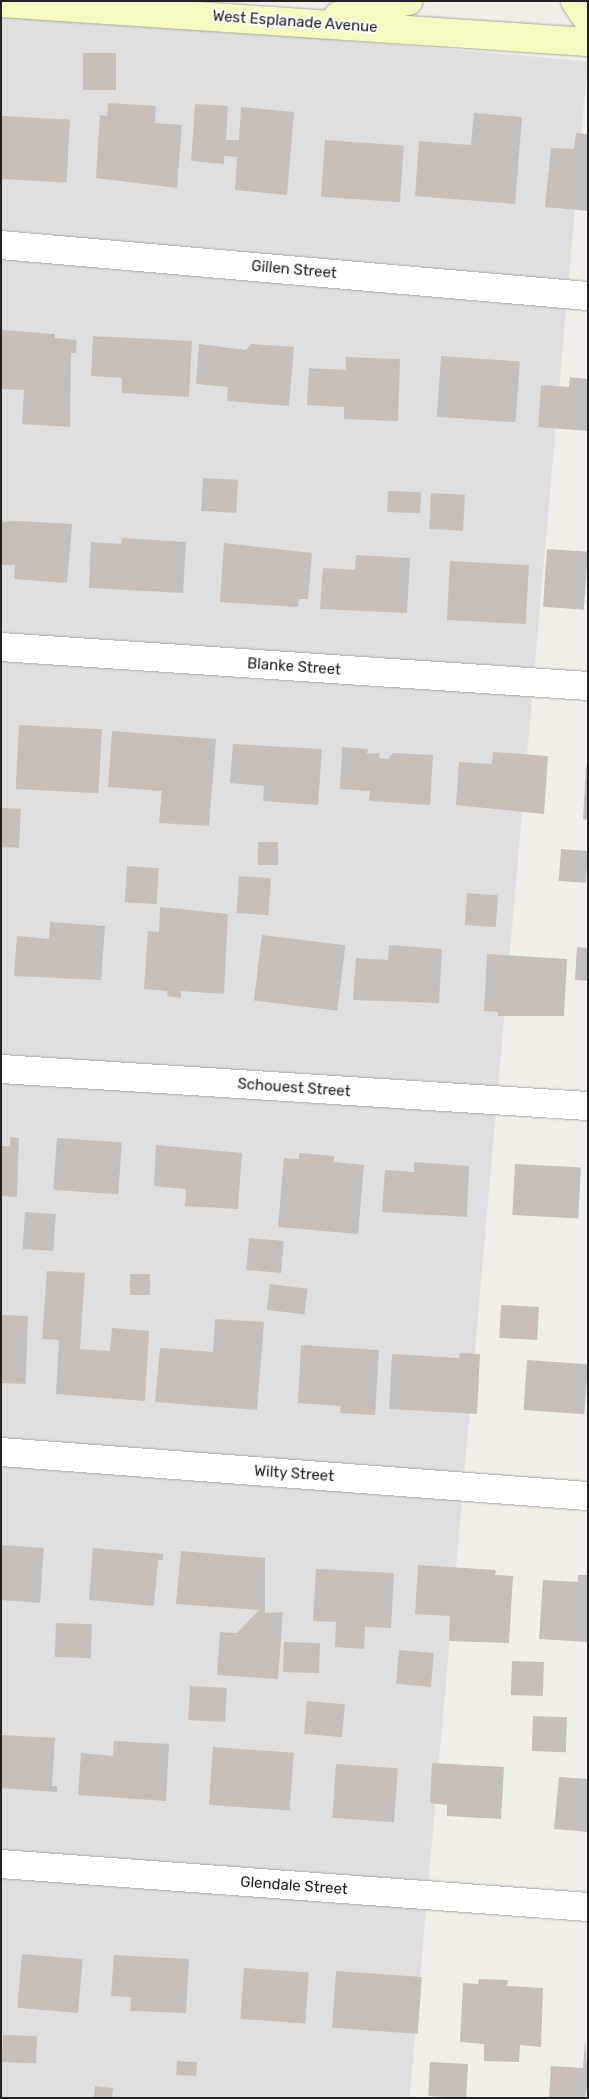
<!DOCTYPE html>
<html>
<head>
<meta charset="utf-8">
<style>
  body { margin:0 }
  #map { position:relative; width:589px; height:2099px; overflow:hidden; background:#f2efe9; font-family:Rubik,sans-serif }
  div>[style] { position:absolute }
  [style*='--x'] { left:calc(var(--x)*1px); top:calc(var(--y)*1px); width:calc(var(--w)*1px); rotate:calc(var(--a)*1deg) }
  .residential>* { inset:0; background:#e0dfdf; transform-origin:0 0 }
  .building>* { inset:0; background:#c7bfb8; transform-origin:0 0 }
  .roads { filter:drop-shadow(0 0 1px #a9a9a9) drop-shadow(0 0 1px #a9a9a9) }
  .minor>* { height:28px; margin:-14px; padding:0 14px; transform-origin:14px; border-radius:14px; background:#fff }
  .secondary>* { height:28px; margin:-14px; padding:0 14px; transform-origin:14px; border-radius:14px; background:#f7fabf }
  span { translate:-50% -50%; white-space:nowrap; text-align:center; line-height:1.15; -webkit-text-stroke:4px #fff; paint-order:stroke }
  .street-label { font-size:15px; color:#222 }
  .frame { position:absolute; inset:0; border:2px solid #222; pointer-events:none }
</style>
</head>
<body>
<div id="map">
  <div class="residential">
    <div style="left:1px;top:10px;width:589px;height:2088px;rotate:5deg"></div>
  </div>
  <div class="building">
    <div style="left:83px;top:53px;width:33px;height:37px"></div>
    <div style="clip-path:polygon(108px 103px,156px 106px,155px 123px,182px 125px,177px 188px,96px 178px,100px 115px,107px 116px)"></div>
    <div style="clip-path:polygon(195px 104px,228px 106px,226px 140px,239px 140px,241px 107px,294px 112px,287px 195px,235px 190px,237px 157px,224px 156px,224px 164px,191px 161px)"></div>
    <div style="clip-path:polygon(474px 113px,522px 117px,515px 204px,415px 196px,419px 141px,471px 145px)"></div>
    <div style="left:1px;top:116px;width:69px;height:63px;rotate:3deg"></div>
    <div style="clip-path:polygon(576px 133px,588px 134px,588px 211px,545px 207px,551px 148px,574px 149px)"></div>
    <div style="left:325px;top:140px;width:79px;height:57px;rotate:4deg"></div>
    <div style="clip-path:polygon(1px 330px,55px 334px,55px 338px,77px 340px,76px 353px,71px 353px,70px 427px,22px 424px,24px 390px,1px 389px)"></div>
    <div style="clip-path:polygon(93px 336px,192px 341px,189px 397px,122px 393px,122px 378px,91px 376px)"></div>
    <div style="clip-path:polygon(199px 344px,246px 350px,251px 344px,294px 347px,289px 406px,227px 401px,228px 387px,196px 384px)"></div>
    <div style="left:441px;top:356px;width:79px;height:61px;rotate:4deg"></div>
    <div style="clip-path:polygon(346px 357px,400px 359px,398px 421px,344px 419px,344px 407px,307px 405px,309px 368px,346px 370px)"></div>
    <div style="clip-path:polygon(570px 377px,588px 379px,588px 431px,538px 427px,541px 385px,569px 387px)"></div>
    <div style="left:203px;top:478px;width:35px;height:33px;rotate:3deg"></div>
    <div style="left:388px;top:491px;width:33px;height:21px;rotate:2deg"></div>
    <div style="left:431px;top:493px;width:34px;height:36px;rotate:3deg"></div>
    <div style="clip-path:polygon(18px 521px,72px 524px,67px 583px,14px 579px,15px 565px,1px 565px,1px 522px)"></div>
    <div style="clip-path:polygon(122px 538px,186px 542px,183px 593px,89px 588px,91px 542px,121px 544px)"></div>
    <div style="clip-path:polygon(224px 543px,312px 553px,308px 599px,299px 599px,298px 607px,220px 602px)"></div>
    <div style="left:547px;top:549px;width:41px;height:58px;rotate:4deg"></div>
    <div style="clip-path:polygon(356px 555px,410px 558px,407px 613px,320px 609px,323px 568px,355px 570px)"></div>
    <div style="left:450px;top:561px;width:79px;height:59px;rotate:3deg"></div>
    <div style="left:19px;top:725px;width:83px;height:64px;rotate:3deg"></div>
    <div style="clip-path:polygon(112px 731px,216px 739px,209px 826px,159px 823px,162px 791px,108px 787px)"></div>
    <div style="clip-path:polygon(233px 744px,322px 749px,318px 805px,263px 801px,264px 786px,230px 783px)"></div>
    <div style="clip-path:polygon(342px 747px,368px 749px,367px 754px,380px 753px,379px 758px,388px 759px,393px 753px,433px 755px,430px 805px,369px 801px,370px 791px,340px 789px)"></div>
    <div style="clip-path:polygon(493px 752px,548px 756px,544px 814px,456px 805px,459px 762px,492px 764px)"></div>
    <div style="clip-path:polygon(586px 767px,588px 767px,588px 820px,583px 819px)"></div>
    <div style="left:1px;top:808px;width:20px;height:39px;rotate:3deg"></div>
    <div style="left:258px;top:842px;width:20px;height:23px"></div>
    <div style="left:561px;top:849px;width:27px;height:32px;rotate:4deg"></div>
    <div style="left:127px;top:866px;width:32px;height:36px;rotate:4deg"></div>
    <div style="left:239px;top:876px;width:32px;height:37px;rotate:4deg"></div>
    <div style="left:467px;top:893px;width:31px;height:32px;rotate:4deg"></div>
    <div style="clip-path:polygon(160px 907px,228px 914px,224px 994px,181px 991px,181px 998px,167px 996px,168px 991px,144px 989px,148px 931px,159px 932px)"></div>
    <div style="clip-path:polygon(50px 922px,105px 926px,101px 980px,14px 976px,17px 936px,49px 939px)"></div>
    <div style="left:262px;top:935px;width:84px;height:66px;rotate:7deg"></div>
    <div style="clip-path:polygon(389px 945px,442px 949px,439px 1003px,353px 1000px,356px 958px,388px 960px)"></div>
    <div style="clip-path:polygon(577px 947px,588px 948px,588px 981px,575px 980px)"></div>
    <div style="clip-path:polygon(487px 954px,567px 959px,564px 1016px,498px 1016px,498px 1012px,484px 1011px)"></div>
    <div style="clip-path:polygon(10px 1137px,19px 1138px,17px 1197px,1px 1196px,1px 1146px,10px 1146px)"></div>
    <div style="left:57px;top:1138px;width:65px;height:52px;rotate:4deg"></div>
    <div style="clip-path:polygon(156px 1145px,242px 1153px,238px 1209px,185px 1206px,186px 1189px,154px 1186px)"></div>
    <div style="clip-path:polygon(299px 1153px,334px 1156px,334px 1162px,364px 1165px,358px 1234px,278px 1227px,284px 1158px,299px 1159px)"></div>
    <div style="clip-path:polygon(414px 1162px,469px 1166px,467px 1217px,382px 1212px,385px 1170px,414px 1172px)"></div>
    <div style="left:515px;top:1164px;width:66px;height:51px;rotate:3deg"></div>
    <div style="left:25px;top:1212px;width:31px;height:37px;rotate:4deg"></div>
    <div style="left:249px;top:1238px;width:35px;height:32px;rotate:5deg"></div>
    <div style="clip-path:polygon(47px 1271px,85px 1273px,80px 1349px,110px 1351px,112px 1328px,149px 1331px,145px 1401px,56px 1394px,59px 1340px,42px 1339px)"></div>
    <div style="left:130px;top:1274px;width:20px;height:21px"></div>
    <div style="left:270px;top:1284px;width:38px;height:26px;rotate:7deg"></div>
    <div style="left:501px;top:1305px;width:38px;height:33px;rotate:3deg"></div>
    <div style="left:1px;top:1315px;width:27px;height:68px;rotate:2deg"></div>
    <div style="clip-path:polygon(215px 1319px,264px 1322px,257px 1410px,155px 1402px,160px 1348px,213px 1352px)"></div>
    <div style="clip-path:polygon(301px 1345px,379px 1350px,375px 1415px,340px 1413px,341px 1406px,298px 1403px)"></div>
    <div style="clip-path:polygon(460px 1353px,480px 1354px,477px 1414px,389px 1409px,392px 1354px,459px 1358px)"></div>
    <div style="left:527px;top:1360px;width:61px;height:50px;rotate:4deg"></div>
    <div style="left:1px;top:1545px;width:43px;height:55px;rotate:4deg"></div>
    <div style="clip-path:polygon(93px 1548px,163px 1554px,163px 1560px,158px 1560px,154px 1606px,89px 1600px)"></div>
    <div style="clip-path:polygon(181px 1551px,265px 1558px,265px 1613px,283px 1612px,278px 1679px,217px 1675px,220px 1632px,237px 1633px,259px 1610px,176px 1604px)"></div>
    <div style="clip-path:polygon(418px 1565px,496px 1570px,495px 1575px,513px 1576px,509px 1643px,449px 1641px,450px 1616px,415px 1614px)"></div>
    <div style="clip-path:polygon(316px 1569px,394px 1573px,391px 1628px,365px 1627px,364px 1649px,335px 1647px,336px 1622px,313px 1621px)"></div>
    <div style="clip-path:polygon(578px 1575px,588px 1575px,588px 1642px,539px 1639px,543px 1580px,578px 1582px)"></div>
    <div style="left:56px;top:1623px;width:36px;height:34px;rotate:2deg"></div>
    <div style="left:284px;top:1642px;width:36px;height:30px;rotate:2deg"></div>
    <div style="left:399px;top:1650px;width:35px;height:34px;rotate:5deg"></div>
    <div style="left:512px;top:1661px;width:32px;height:34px;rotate:2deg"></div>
    <div style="left:190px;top:1686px;width:37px;height:34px;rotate:3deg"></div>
    <div style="left:307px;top:1701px;width:38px;height:33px;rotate:5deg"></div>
    <div style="left:533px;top:1716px;width:34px;height:35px;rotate:2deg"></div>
    <div style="clip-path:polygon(1px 1735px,55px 1738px,52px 1786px,57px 1786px,57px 1792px,1px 1788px)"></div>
    <div style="clip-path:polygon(114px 1741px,169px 1744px,166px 1801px,78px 1795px,81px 1753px,113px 1756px)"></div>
    <div style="left:213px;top:1747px;width:81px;height:58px;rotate:4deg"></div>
    <div style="clip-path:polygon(432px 1763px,504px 1767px,501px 1819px,447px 1816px,447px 1805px,430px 1803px)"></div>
    <div style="left:336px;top:1764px;width:62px;height:54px;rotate:4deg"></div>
    <div style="clip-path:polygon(559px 1777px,588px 1779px,588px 1832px,554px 1829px)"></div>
    <div style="left:22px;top:1954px;width:61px;height:54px;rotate:5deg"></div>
    <div style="clip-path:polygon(114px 1955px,189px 1959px,186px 2013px,130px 2011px,131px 1997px,111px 1996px)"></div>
    <div style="left:244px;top:1968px;width:65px;height:51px;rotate:4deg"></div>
    <div style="left:336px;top:1971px;width:86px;height:57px;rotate:4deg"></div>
    <div style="clip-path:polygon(479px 1979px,508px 1980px,507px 1986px,543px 1988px,541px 2047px,520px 2045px,519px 2062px,484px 2061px,484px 2044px,460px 2042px,463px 1983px,478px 1984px)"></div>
    <div style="left:3px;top:2035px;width:34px;height:27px;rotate:2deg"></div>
    <div style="clip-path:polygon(585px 2039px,588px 2081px,585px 2098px,549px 2098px,551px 2066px,583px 2068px)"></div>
    <div style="left:177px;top:2061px;width:20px;height:14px;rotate:3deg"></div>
    <div style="left:430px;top:2062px;width:38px;height:34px;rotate:3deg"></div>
    <div style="clip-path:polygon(95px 2086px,113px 2088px,112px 2098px,94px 2098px)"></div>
  </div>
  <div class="roads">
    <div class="minor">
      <div style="--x:1;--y:245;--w:589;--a:4.97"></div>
      <div style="--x:1;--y:647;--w:588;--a:3.8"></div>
      <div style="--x:1;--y:1069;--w:588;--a:3.61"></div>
      <div style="--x:1;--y:1452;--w:589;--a:4.29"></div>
      <div style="--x:1;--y:1864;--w:589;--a:4.19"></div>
    </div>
    <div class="secondary">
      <div style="--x:575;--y:1;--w:23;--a:56"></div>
      <div style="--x:1;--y:3;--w:588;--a:3.8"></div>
      <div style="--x:338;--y:16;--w:72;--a:-12.1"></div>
    </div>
  </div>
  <div class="street-label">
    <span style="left:295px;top:22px;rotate:4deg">West Esplanade Avenue</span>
    <span style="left:294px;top:270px;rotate:5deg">Gillen Street</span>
    <span style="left:294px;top:667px;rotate:4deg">Blanke Street</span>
    <span style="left:294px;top:1088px;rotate:4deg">Schouest Street</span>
    <span style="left:294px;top:1474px;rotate:4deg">Wilty Street</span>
    <span style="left:294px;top:1886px;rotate:4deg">Glendale Street</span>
  </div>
  <div class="frame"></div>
</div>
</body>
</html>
